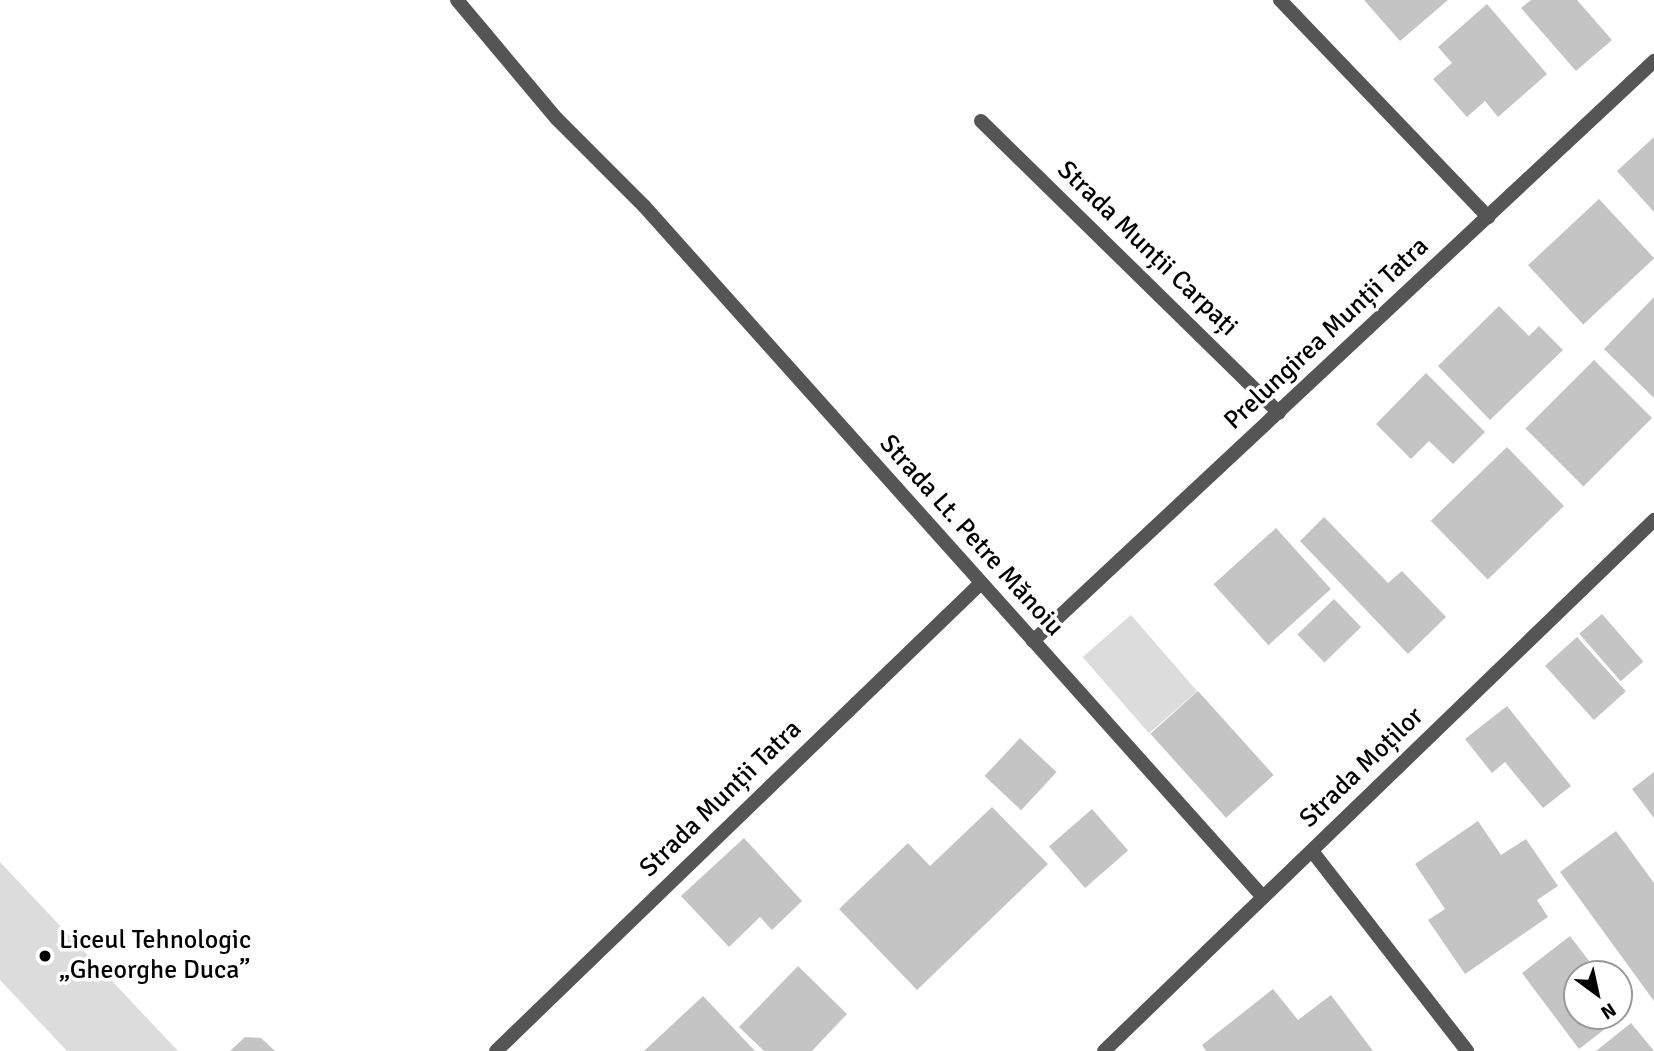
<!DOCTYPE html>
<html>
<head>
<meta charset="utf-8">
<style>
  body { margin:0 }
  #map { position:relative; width:1654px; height:1051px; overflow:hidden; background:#fff; font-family:Signika,sans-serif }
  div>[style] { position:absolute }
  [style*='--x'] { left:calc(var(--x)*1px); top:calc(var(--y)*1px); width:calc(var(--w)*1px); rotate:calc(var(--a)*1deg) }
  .green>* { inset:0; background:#dcdcdc; transform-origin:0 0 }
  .building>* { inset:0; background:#c4c4c4; transform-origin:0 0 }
  .lane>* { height:14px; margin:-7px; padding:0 7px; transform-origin:7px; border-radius:7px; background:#555 }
  .street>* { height:14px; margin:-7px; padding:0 7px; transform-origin:7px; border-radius:7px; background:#555 }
  .dots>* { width:19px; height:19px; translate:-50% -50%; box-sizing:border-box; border:4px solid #fff; border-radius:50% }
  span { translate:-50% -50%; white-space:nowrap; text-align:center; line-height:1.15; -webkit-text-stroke:7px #fff; paint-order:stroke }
  .street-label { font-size:26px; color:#000 }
  .poi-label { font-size:26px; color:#000 }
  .left { translate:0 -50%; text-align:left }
  .north { position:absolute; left:1563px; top:960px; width:70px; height:70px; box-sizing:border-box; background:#fff; border:2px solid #999; border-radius:50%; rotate:147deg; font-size:19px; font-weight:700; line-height:28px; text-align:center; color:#000 }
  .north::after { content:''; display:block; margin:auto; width:24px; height:32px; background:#000; clip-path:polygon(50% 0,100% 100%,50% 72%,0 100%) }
</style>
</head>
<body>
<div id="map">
  <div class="green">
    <div style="left:1131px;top:615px;width:101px;height:64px;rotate:49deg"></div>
    <div style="clip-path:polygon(0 862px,178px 1051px,67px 1051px,0 980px)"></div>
  </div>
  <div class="building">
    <div style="clip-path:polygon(1364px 0,1448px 0,1400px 41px)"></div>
    <div style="clip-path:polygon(1531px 0,1577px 0,1612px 40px,1576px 71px,1521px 8px)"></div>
    <div style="clip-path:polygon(1487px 4px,1547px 74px,1498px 117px,1485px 101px,1467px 117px,1433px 79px,1452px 63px,1438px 47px)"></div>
    <div style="clip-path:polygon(1654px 137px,1654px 212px,1617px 171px)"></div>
    <div style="left:1599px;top:199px;width:81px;height:97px;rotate:47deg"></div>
    <div style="clip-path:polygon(1654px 297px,1654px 398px,1604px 349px)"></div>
    <div style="clip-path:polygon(1499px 306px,1529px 336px,1539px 326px,1563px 350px,1490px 420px,1438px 366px)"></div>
    <div style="left:1594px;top:360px;width:82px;height:97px;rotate:45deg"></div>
    <div style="clip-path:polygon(1426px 373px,1485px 432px,1453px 464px,1429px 441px,1411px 459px,1376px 424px)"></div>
    <div style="left:1507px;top:447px;width:82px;height:106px;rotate:46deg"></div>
    <div style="clip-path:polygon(1324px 517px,1388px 583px,1402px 571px,1446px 617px,1408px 654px,1300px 541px)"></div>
    <div style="left:1276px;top:528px;width:82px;height:84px;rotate:48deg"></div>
    <div style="left:1334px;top:599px;width:39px;height:51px;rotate:46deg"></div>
    <div style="left:1602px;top:614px;width:63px;height:30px;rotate:49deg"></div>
    <div style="left:1577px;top:637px;width:73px;height:43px;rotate:48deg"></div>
    <div style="left:1198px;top:691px;width:113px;height:64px;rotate:48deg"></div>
    <div style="clip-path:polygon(1507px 706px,1571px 786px,1543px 808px,1505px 762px,1492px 773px,1465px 739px)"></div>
    <div style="left:1020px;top:738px;width:50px;height:52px;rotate:43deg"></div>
    <div style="clip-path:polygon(1654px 772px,1654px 818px,1632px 789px)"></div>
    <div style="clip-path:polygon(992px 807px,1048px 864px,917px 990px,839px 909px,908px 843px,930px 866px)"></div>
    <div style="left:1092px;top:809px;width:55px;height:57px;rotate:49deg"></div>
    <div style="clip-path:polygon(1478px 821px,1501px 855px,1526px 839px,1558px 886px,1537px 900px,1548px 917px,1465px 974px,1428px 920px,1445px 909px,1415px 864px)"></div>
    <div style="clip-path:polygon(1616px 831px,1654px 883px,1654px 1001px,1560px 872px)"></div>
    <div style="clip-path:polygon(744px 838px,802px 901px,772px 930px,760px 917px,729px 947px,681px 896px)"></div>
    <div style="clip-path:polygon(1570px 936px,1599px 974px,1577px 974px,1577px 1016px,1619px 1016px,1619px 1001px,1627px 1012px,1579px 1049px,1522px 973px)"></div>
    <div style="clip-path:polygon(798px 966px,847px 1014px,812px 1051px,764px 1051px,739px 1027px)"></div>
    <div style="clip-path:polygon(1273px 989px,1298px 1020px,1331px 995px,1373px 1051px,1206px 1051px,1202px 1045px)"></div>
    <div style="clip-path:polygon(703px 996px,755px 1051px,644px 1051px)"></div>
    <div style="clip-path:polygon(1631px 1023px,1654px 1051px,1596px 1051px)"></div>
    <div style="clip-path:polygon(245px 1037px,261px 1038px,275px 1051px,230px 1051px)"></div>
  </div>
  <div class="lane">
    <div style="--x:457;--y:0;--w:155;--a:50"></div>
    <div style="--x:557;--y:119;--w:123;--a:45"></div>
  </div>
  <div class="street">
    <div style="--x:1280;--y:0;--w:301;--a:46.2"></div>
    <div style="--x:981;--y:121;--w:417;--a:44.4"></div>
    <div style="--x:644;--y:206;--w:928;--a:48.15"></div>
    <div style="--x:1033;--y:641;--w:850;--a:-43.04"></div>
    <div style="--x:1312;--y:851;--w:253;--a:52.2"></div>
    <div style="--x:496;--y:1051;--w:674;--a:-43.98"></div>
    <div style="--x:1104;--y:1051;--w:765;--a:-43.99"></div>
  </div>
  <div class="dots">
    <div style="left:45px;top:956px;background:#000"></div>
  </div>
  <div class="street-label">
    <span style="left:1147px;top:249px;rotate:44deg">Strada Munții Carpați</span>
    <span style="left:1327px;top:334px;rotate:-43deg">Prelungirea Munții Tatra</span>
    <span style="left:971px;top:536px;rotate:48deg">Strada Lt. Petre Mănoiu</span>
    <span style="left:1362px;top:768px;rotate:-44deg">Strada Moților</span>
    <span style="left:721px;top:799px;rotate:-44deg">Strada Munții Tatra</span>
  </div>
  <div class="poi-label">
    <span class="left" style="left:59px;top:956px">Liceul Tehnologic<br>„Gheorghe Duca”</span>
  </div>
  <div class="north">N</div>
</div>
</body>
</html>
